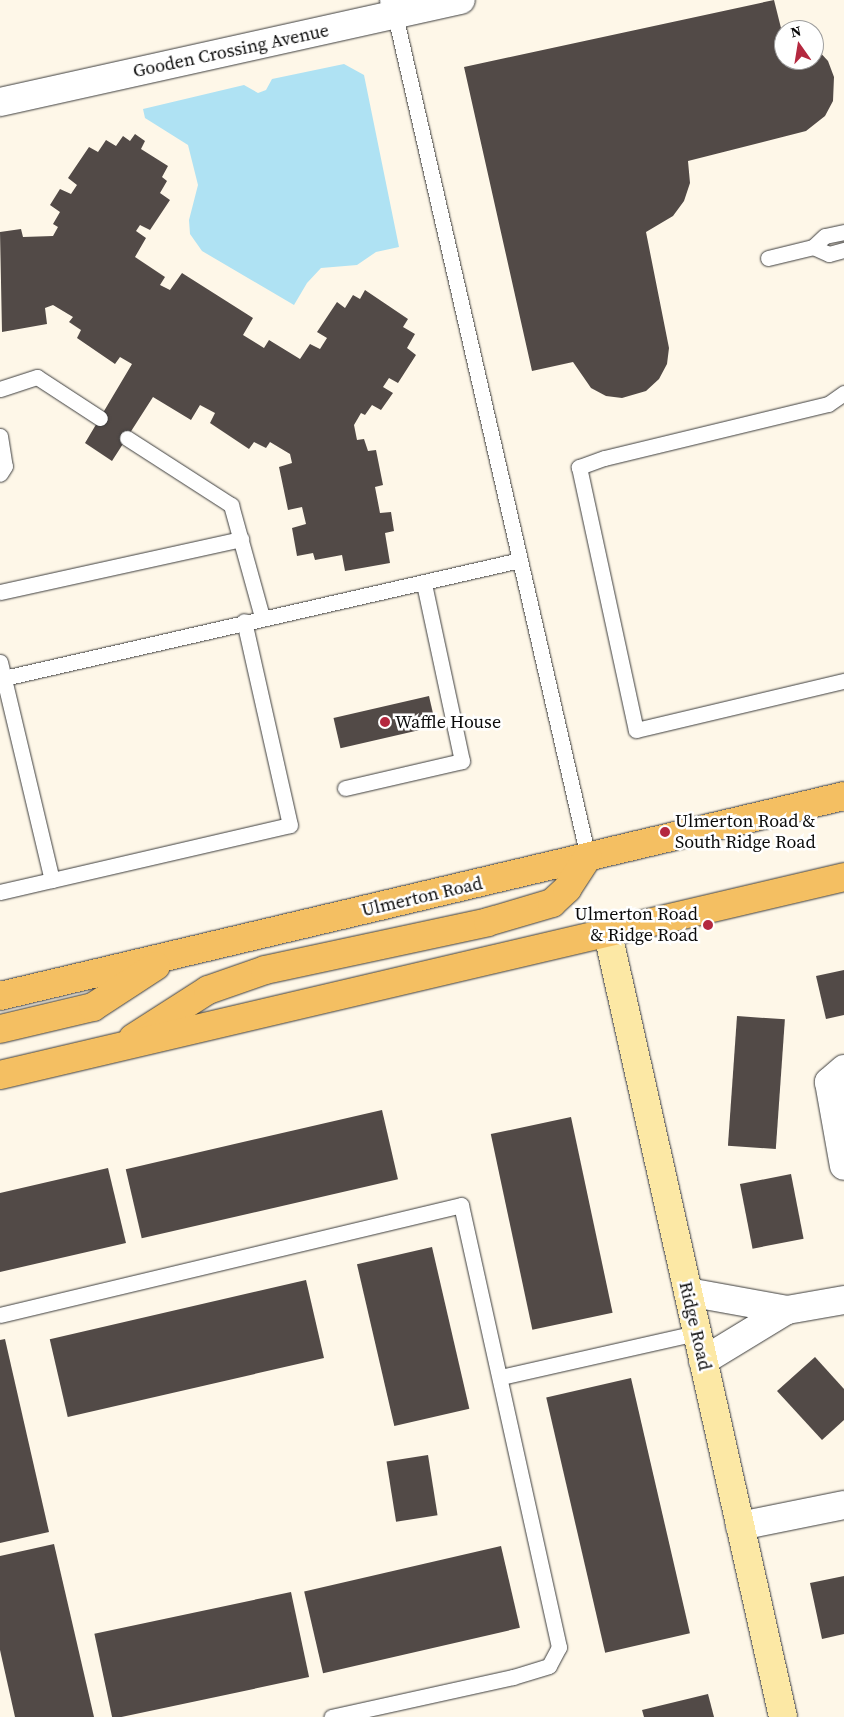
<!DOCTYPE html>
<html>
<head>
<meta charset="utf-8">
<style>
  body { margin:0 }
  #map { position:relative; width:844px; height:1717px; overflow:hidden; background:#fef7e8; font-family:"Source Serif 4",serif }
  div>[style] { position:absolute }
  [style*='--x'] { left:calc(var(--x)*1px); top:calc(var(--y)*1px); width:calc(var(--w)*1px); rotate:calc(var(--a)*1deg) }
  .water>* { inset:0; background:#afe2f3 }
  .building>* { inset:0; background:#524a47; transform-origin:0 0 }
  .roads { filter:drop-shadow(0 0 1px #3d3d3d) drop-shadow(0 0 1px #3d3d3d) }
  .lane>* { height:15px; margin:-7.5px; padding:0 7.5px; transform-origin:7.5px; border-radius:7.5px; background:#fff }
  .street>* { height:28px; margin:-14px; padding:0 14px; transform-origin:14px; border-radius:14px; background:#fff }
  .secondary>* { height:28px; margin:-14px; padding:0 14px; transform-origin:14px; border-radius:14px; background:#fce8a5 }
  .primary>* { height:28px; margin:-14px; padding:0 14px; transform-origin:14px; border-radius:14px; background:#f4bf62 }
  .dots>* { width:14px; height:14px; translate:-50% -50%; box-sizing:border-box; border:2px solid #fff; border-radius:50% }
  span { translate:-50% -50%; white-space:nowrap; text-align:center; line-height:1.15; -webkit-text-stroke:5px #fff; paint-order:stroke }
  .street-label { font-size:18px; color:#0a0a0a }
  .poi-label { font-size:18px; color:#0a0a0a }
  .left { translate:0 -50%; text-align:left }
  .right { translate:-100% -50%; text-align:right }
  .north { position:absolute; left:774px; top:20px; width:50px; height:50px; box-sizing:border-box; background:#fff; border:1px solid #9d9d9d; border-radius:50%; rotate:347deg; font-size:14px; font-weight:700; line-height:20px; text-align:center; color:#0a0a0a }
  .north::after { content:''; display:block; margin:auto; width:18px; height:22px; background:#b4283f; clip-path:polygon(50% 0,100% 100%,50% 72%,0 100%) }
</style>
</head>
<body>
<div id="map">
  <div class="water">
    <div style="clip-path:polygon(344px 64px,364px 75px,399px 247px,376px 252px,357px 265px,321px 268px,307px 283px,294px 305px,202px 251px,190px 234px,189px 220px,198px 185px,188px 145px,145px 118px,143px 109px,244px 85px,258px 93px,266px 90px,272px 79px)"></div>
  </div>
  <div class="building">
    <div style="clip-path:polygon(774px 0,784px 40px,784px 60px,814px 60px,814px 48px,817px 49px,828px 61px,834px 77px,833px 101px,825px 116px,806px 131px,688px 161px,690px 183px,684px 201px,673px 216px,646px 232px,669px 348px,667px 364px,659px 379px,646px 391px,622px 398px,606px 396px,591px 388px,573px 362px,532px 371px,464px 67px)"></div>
    <div style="clip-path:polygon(135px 134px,145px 141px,141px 149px,168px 166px,162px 177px,167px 181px,160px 193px,170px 200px,150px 230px,140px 225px,136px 231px,146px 238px,135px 257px,165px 277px,160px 285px,170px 290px,182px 273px,253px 318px,243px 335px,264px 348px,269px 340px,300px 359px,310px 344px,320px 349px,327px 338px,317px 332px,337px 302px,345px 308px,353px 295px,360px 299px,365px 290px,408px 319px,403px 327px,415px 334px,407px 348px,416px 355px,398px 383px,389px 378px,383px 387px,393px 393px,381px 410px,372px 405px,365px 415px,361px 413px,354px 425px,357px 440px,364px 439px,368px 451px,376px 450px,383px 485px,375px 487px,380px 513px,391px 512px,394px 531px,385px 533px,390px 563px,345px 571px,342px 555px,315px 560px,313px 553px,297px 556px,292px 528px,306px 524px,302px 507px,288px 510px,279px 467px,292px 463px,290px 454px,270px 442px,266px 448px,254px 442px,249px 449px,210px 423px,215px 413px,200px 405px,191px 420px,153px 397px,112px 461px,85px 443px,132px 364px,120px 357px,115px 364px,77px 338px,81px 330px,69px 322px,73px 317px,53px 305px,45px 308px,47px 324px,2px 332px,0 232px,21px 229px,23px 237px,53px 236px,58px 227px,53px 224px,60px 212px,50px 205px,60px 189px,71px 194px,77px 185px,68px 178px,89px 147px,98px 152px,106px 140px,116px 146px,123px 136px,130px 141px)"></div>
    <div style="left:429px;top:696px;width:31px;height:98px;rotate:77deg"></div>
    <div style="clip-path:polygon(844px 970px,844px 1015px,826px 1019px,816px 976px)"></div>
    <div style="left:737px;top:1016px;width:48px;height:130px;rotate:4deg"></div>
    <div style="left:382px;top:1110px;width:71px;height:263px;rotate:77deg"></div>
    <div style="left:571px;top:1117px;width:200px;height:82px;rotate:78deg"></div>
    <div style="clip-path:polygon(108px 1168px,126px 1243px,0 1272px,0 1193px)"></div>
    <div style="left:791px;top:1174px;width:66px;height:52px;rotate:79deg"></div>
    <div style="left:432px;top:1247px;width:166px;height:77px;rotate:77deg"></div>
    <div style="left:306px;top:1280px;width:80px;height:263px;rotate:77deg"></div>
    <div style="clip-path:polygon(5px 1339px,49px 1532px,0 1543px,0 1340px)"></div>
    <div style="clip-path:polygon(815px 1357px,844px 1389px,844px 1420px,822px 1440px,777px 1391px)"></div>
    <div style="left:631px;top:1378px;width:262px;height:87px;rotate:77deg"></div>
    <div style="left:428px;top:1455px;width:61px;height:42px;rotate:81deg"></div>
    <div style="clip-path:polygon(54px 1544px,94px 1717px,15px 1717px,0 1650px,0 1556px)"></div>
    <div style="left:501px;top:1546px;width:84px;height:202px;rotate:77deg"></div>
    <div style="clip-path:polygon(844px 1576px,844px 1634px,822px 1639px,810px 1583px)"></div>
    <div style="left:291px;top:1592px;width:87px;height:201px;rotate:78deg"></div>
    <div style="clip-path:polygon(708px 1694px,714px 1717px,644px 1717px,642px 1710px)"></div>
  </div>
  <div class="roads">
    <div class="lane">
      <div style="--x:387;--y:0;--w:17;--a:62"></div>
      <div style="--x:395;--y:15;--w:864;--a:77.09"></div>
      <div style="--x:813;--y:247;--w:17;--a:24"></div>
      <div style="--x:829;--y:254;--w:16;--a:-15"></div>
      <div style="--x:768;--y:258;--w:46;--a:-13.7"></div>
      <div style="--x:813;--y:247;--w:16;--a:-43"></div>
      <div style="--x:825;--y:236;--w:19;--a:-12"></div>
      <div style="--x:0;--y:389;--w:39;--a:-18"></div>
      <div style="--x:37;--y:377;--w:75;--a:33.1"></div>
      <div style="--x:844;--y:393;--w:19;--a:145"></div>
      <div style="--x:828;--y:404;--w:230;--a:166.4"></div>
      <div style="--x:604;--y:458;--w:27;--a:160"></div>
      <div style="--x:579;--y:467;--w:269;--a:77.8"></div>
      <div style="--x:636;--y:730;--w:214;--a:-13.3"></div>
      <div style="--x:0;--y:436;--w:30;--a:81"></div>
      <div style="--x:5;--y:466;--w:9;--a:122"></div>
      <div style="--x:127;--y:438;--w:124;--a:32.8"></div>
      <div style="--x:231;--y:505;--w:116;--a:74.5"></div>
      <div style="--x:0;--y:592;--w:247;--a:-12.4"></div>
      <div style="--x:0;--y:662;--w:224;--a:76.6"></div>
      <div style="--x:52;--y:880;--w:53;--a:167"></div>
      <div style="--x:4;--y:678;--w:529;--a:-12.88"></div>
      <div style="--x:345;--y:788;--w:120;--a:-13"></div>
      <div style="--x:462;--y:761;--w:182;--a:-102.1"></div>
      <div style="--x:52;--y:880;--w:244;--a:-13"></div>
      <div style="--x:290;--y:825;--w:209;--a:-102.7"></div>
      <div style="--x:0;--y:1315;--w:474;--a:-13.4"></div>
      <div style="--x:461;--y:1205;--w:453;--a:77.5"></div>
      <div style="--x:559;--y:1647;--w:21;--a:118"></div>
      <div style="--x:549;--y:1666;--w:38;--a:163"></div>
      <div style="--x:513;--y:1677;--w:186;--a:167.6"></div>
      <div style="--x:501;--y:1377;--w:201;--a:-12.7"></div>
    </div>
    <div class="street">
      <div style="--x:0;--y:102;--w:472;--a:-12.5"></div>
      <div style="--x:844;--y:1069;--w:20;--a:139"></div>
      <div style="--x:829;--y:1082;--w:85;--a:79.9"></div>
      <div style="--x:688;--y:1292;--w:101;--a:10.3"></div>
      <div style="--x:787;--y:1310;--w:58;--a:-10"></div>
      <div style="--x:703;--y:1361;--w:98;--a:-31.3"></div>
      <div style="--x:740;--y:1526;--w:106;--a:-11.4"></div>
    </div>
    <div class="secondary">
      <div style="--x:608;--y:934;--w:802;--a:77.4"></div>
    </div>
    <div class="primary">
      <div style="--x:0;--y:996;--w:867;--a:-13.33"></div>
      <div style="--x:0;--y:1029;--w:96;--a:-13.3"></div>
      <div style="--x:93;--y:1007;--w:75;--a:-33.1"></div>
      <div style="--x:133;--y:1038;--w:89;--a:-32.6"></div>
      <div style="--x:208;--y:990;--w:60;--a:-19.3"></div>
      <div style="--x:265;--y:970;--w:228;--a:-12.1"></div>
      <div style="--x:488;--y:922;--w:67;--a:-16.5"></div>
      <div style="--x:552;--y:903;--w:21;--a:-43"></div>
      <div style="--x:567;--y:889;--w:38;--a:-57"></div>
      <div style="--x:0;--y:1075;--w:867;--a:-13.2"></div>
    </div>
  </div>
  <div class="dots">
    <div style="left:385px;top:722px;background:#b4283f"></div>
    <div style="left:665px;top:832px;background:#b4283f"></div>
    <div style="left:708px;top:925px;background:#b4283f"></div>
  </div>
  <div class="street-label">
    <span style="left:231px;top:51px;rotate:-12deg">Gooden Crossing Avenue</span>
    <span style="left:422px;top:897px;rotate:-13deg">Ulmerton Road</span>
    <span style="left:695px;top:1326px;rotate:77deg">Ridge Road</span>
  </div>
  <div class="poi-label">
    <span class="left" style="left:395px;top:722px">Waffle House</span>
    <span class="left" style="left:675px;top:832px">Ulmerton Road &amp;<br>South Ridge Road</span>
    <span class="right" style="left:698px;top:925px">Ulmerton Road<br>&amp; Ridge Road</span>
  </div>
  <div class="north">N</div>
</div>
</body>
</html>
